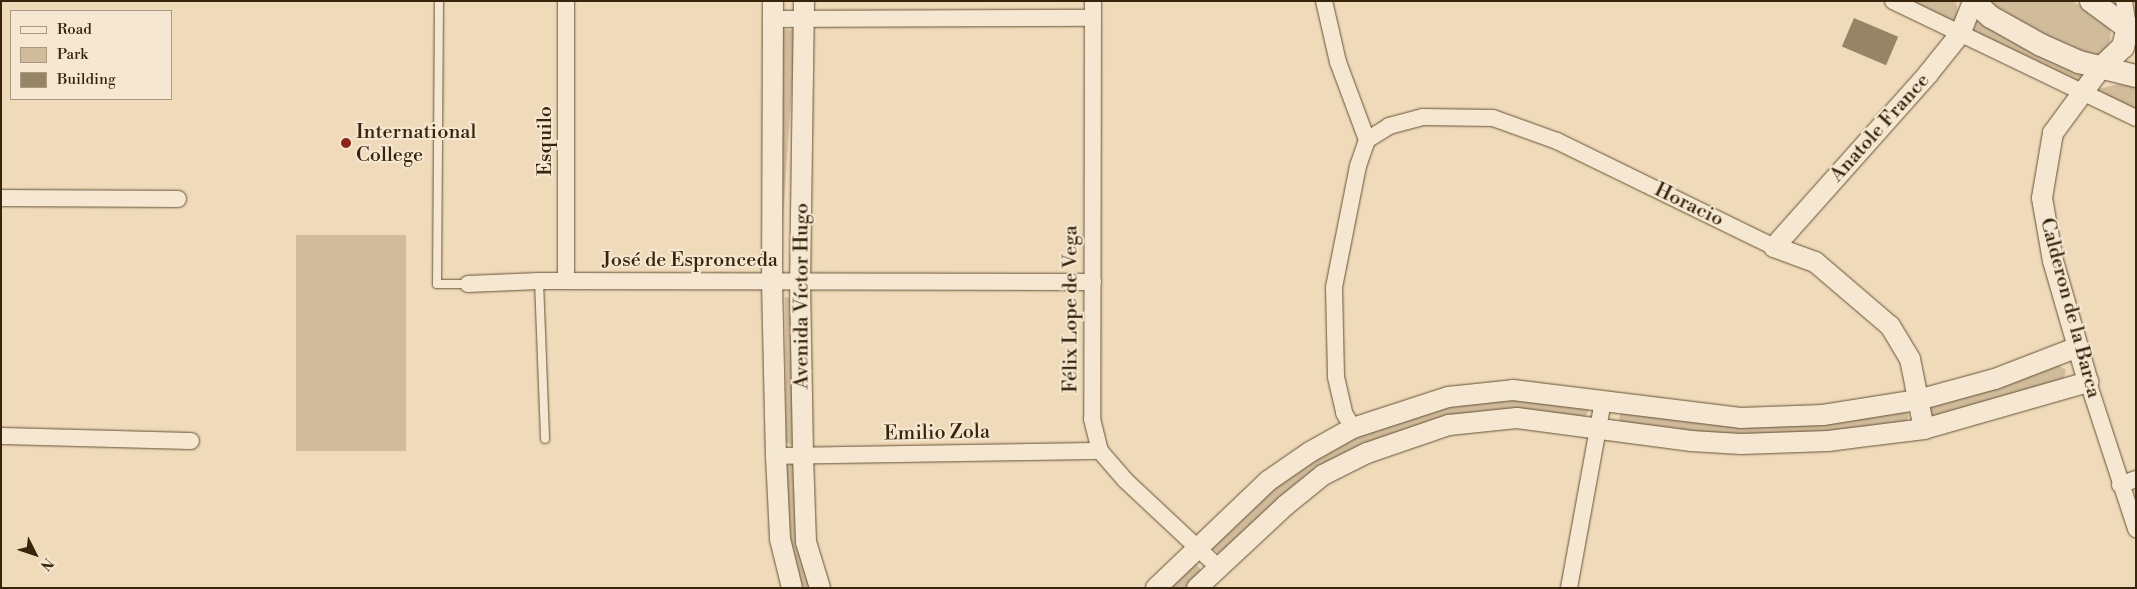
<!DOCTYPE html>
<html>
<head>
<meta charset="utf-8">
<style>
  body { margin:0 }
  #map { position:relative; width:2137px; height:589px; overflow:hidden; background:#efdab9; font-family:"Libre Bodoni",serif }
  div>[style] { position:absolute }
  [style*='--x'] { left:calc(var(--x)*1px); top:calc(var(--y)*1px); width:calc(var(--w)*1px); rotate:calc(var(--a)*1deg) }
  .green>* { inset:0; background:#d0bb9b; transform-origin:0 0 }
  .building>* { inset:0; background:#978365; transform-origin:0 0 }
  .roads { filter:drop-shadow(0 0 1px #655236) drop-shadow(0 0 1px #655236) }
  .service>* { height:8px; margin:-4px; padding:0 4px; transform-origin:4px; border-radius:4px; background:#f5e7d2 }
  .minor>* { height:16px; margin:-8px; padding:0 8px; transform-origin:8px; border-radius:8px; background:#f5e7d2 }
  .tertiary>* { height:20px; margin:-10px; padding:0 10px; transform-origin:10px; border-radius:10px; background:#f5e7d2 }
  .secondary>* { height:22px; margin:-11px; padding:0 11px; transform-origin:11px; border-radius:11px; background:#f5e7d2 }
  .dots>* { width:14px; height:14px; translate:-50% -50%; box-sizing:border-box; border:2px solid #f5e7d2; border-radius:50% }
  span { translate:-50% -50%; white-space:nowrap; text-align:center; line-height:1.15; -webkit-text-stroke:4px #f5e7d2; paint-order:stroke }
  .street-label { font-size:20px; color:#37240b }
  .poi-label { font-size:20px; color:#37240b }
  .left { translate:0 -50%; text-align:left }
  .frame { position:absolute; inset:0; border:2px solid #37240b; pointer-events:none }
  .legend { position:absolute; left:10px; top:10px; width:162px; height:90px; box-sizing:border-box; background:#f5e7d2; border:1px solid #a99982; margin:0; padding:6px 9px; list-style:none; font-size:15px; color:#37240b }
  .legend li { display:flex; align-items:center; gap:10px; height:25px }
  .legend b { width:25px; border:1px solid #a99982 }
  .north { position:absolute; left:10px; top:529px; width:50px; height:50px; -webkit-text-stroke:4px #f5e7d2; paint-order:stroke; rotate:131deg; font-size:14px; font-weight:700; line-height:20px; text-align:center; color:#37240b }
  .north::after { content:''; display:block; margin:auto; width:18px; height:22px; background:#37240b; clip-path:polygon(50% 0,100% 100%,50% 72%,0 100%) }
</style>
</head>
<body>
<div id="map">
  <div class="green">
    <div style="clip-path:polygon(1910px 1px,1956px 1px,1958px 13px,1955px 24px)"></div>
    <div style="clip-path:polygon(1989px 1px,2072px 1px,2109px 24px,2111px 33px,2109px 46px,2101px 54px,2090px 58px,2008px 20px)"></div>
    <div style="clip-path:polygon(1980px 21px,2035px 54px,2086px 76px,2075px 87px,1973px 33px,1976px 22px)"></div>
    <div style="left:781px;top:29px;width:15px;height:241px;rotate:4deg"></div>
    <div style="clip-path:polygon(2118px 84px,2136px 87px,2136px 114px,2095px 90px)"></div>
    <div style="left:406px;top:235px;width:216px;height:110px;rotate:90deg"></div>
    <div style="clip-path:polygon(785px 297px,793px 298px,796px 445px,793px 446px,786px 442px)"></div>
    <div style="clip-path:polygon(2058px 365px,2066px 370px,2064px 379px,1936px 417px,1929px 412px,1930px 407px)"></div>
    <div style="clip-path:polygon(1514px 396px,1588px 406px,1589px 410px,1585px 417px,1411px 430px,1223px 552px,1218px 553px,1211px 546px,1273px 487px,1356px 434px,1451px 403px)"></div>
    <div style="clip-path:polygon(1621px 410px,1907px 411px,1909px 416px,1905px 424px,1829px 436px,1740px 438px,1622px 423px,1619px 419px)"></div>
    <div style="clip-path:polygon(796px 462px,813px 588px,800px 588px,785px 536px,785px 466px)"></div>
    <div style="clip-path:polygon(1195px 563px,1202px 571px,1187px 588px,1167px 588px)"></div>
  </div>
  <div class="building">
    <div style="left:1854px;top:18px;width:48px;height:31px;rotate:23deg"></div>
  </div>
  <div class="roads">
    <div class="service">
      <div style="--x:439;--y:1;--w:283;--a:90.4"></div>
      <div style="--x:437;--y:284;--w:31;--a:0"></div>
      <div style="--x:539;--y:281;--w:158;--a:87.8"></div>
    </div>
    <div class="minor">
      <div style="--x:566;--y:1;--w:280;--a:90"></div>
      <div style="--x:1093;--y:1;--w:418;--a:90.1"></div>
      <div style="--x:1092;--y:419;--w:33;--a:76"></div>
      <div style="--x:1100;--y:451;--w:38;--a:49"></div>
      <div style="--x:1125;--y:480;--w:127;--a:43.1"></div>
      <div style="--x:1324;--y:1;--w:63;--a:77.1"></div>
      <div style="--x:1338;--y:62;--w:83;--a:69.6"></div>
      <div style="--x:1367;--y:140;--w:28;--a:109"></div>
      <div style="--x:1358;--y:166;--w:123;--a:101.2"></div>
      <div style="--x:1334;--y:287;--w:90;--a:88.7"></div>
      <div style="--x:1336;--y:377;--w:37;--a:77"></div>
      <div style="--x:1344;--y:413;--w:17;--a:59"></div>
      <div style="--x:1893;--y:1;--w:270;--a:25.7"></div>
      <div style="--x:2124;--y:1;--w:26;--a:81"></div>
      <div style="--x:773;--y:19;--w:320;--a:-0.2"></div>
      <div style="--x:1367;--y:140;--w:26;--a:-32"></div>
      <div style="--x:1389;--y:126;--w:35;--a:-15"></div>
      <div style="--x:1423;--y:117;--w:70;--a:0.8"></div>
      <div style="--x:1493;--y:118;--w:68;--a:19.8"></div>
      <div style="--x:1557;--y:141;--w:242;--a:26"></div>
      <div style="--x:1;--y:198;--w:177;--a:0.3"></div>
      <div style="--x:468;--y:284;--w:71;--a:-2.4"></div>
      <div style="--x:539;--y:281;--w:554;--a:0.1"></div>
      <div style="--x:2088;--y:382;--w:155;--a:71.9"></div>
      <div style="--x:1;--y:436;--w:190;--a:1.5"></div>
      <div style="--x:776;--y:456;--w:324;--a:-0.9"></div>
      <div style="--x:2120;--y:485;--w:17;--a:-21"></div>
      <div style="--x:1569;--y:588;--w:190;--a:-79.7"></div>
    </div>
    <div class="tertiary">
      <div style="--x:773;--y:1;--w:281;--a:90.2"></div>
      <div style="--x:772;--y:282;--w:174;--a:88.7"></div>
      <div style="--x:776;--y:456;--w:83;--a:87.2"></div>
      <div style="--x:780;--y:539;--w:50;--a:76.2"></div>
      <div style="--x:804;--y:1;--w:281;--a:90.8"></div>
      <div style="--x:800;--y:282;--w:174;--a:89"></div>
      <div style="--x:803;--y:456;--w:86;--a:88"></div>
      <div style="--x:806;--y:542;--w:48;--a:73.1"></div>
      <div style="--x:1924;--y:429;--w:71;--a:-101.3"></div>
      <div style="--x:1910;--y:359;--w:39;--a:-121"></div>
      <div style="--x:1890;--y:326;--w:99;--a:-139.5"></div>
      <div style="--x:1815;--y:262;--w:44;--a:-159.9"></div>
      <div style="--x:1774;--y:247;--w:232;--a:-48.3"></div>
      <div style="--x:1928;--y:74;--w:51;--a:-51.3"></div>
      <div style="--x:1960;--y:34;--w:35;--a:-68"></div>
      <div style="--x:1156;--y:588;--w:155;--a:-43.7"></div>
      <div style="--x:1268;--y:481;--w:51;--a:-34.6"></div>
      <div style="--x:1310;--y:452;--w:49;--a:-29.2"></div>
      <div style="--x:1353;--y:428;--w:100;--a:-18.1"></div>
      <div style="--x:1448;--y:397;--w:65;--a:-6.1"></div>
      <div style="--x:1513;--y:390;--w:229;--a:7"></div>
      <div style="--x:1740;--y:418;--w:83;--a:-2.1"></div>
      <div style="--x:1823;--y:415;--w:96;--a:-9"></div>
      <div style="--x:1918;--y:400;--w:80;--a:-15.3"></div>
      <div style="--x:1995;--y:379;--w:89;--a:-21.1"></div>
      <div style="--x:1197;--y:588;--w:122;--a:-43"></div>
      <div style="--x:1286;--y:505;--w:48;--a:-39"></div>
      <div style="--x:1323;--y:475;--w:49;--a:-26.6"></div>
      <div style="--x:1367;--y:453;--w:87;--a:-18.9"></div>
      <div style="--x:1449;--y:425;--w:68;--a:-5.9"></div>
      <div style="--x:1517;--y:418;--w:176;--a:7.5"></div>
      <div style="--x:1691;--y:441;--w:50;--a:3.4"></div>
      <div style="--x:1741;--y:444;--w:87;--a:-2"></div>
      <div style="--x:1828;--y:441;--w:97;--a:-7.1"></div>
      <div style="--x:1924;--y:429;--w:171;--a:-16"></div>
      <div style="--x:2088;--y:382;--w:126;--a:-106.1"></div>
      <div style="--x:2053;--y:261;--w:64;--a:-99.9"></div>
      <div style="--x:2042;--y:198;--w:66;--a:-80.4"></div>
      <div style="--x:2053;--y:133;--w:81;--a:-53.6"></div>
    </div>
    <div class="secondary">
      <div style="--x:1973;--y:1;--w:24;--a:42"></div>
      <div style="--x:1991;--y:17;--w:57;--a:29.2"></div>
      <div style="--x:2041;--y:45;--w:42;--a:24.1"></div>
      <div style="--x:2079;--y:62;--w:59;--a:13.8"></div>
      <div style="--x:2091;--y:1;--w:56;--a:36.3"></div>
      <div style="--x:2101;--y:68;--w:30;--a:-44"></div>
      <div style="--x:2123;--y:47;--w:21;--a:-76"></div>
    </div>
  </div>
  <div class="dots">
    <div style="left:346px;top:143px;background:#8f2418"></div>
  </div>
  <div class="street-label">
    <span style="left:1880px;top:128px;rotate:-48deg">Anatole France</span>
    <span style="left:545px;top:141px;rotate:-90deg">Esquilo</span>
    <span style="left:1689px;top:205px;rotate:26deg">Horacio</span>
    <span style="left:690px;top:260px">José de Espronceda</span>
    <span style="left:802px;top:296px;rotate:-90deg">Avenida Víctor Hugo</span>
    <span style="left:2070px;top:308px;rotate:75deg">Calderon de la Barca</span>
    <span style="left:1071px;top:309px;rotate:-90deg">Félix Lope de Vega</span>
    <span style="left:937px;top:433px;rotate:-1deg">Emilio Zola</span>
  </div>
  <div class="poi-label">
    <span class="left" style="left:356px;top:144px">International<br>College</span>
  </div>
  <div class="frame"></div>
  <ul class="legend">
  <li><b style="height:6px;background:#f5e7d2"></b>Road</li>
  <li><b style="height:14px;background:#d0bb9b"></b>Park</li>
  <li><b style="height:14px;background:#978365"></b>Building</li>
  </ul>
  <div class="north">N</div>
</div>
</body>
</html>
